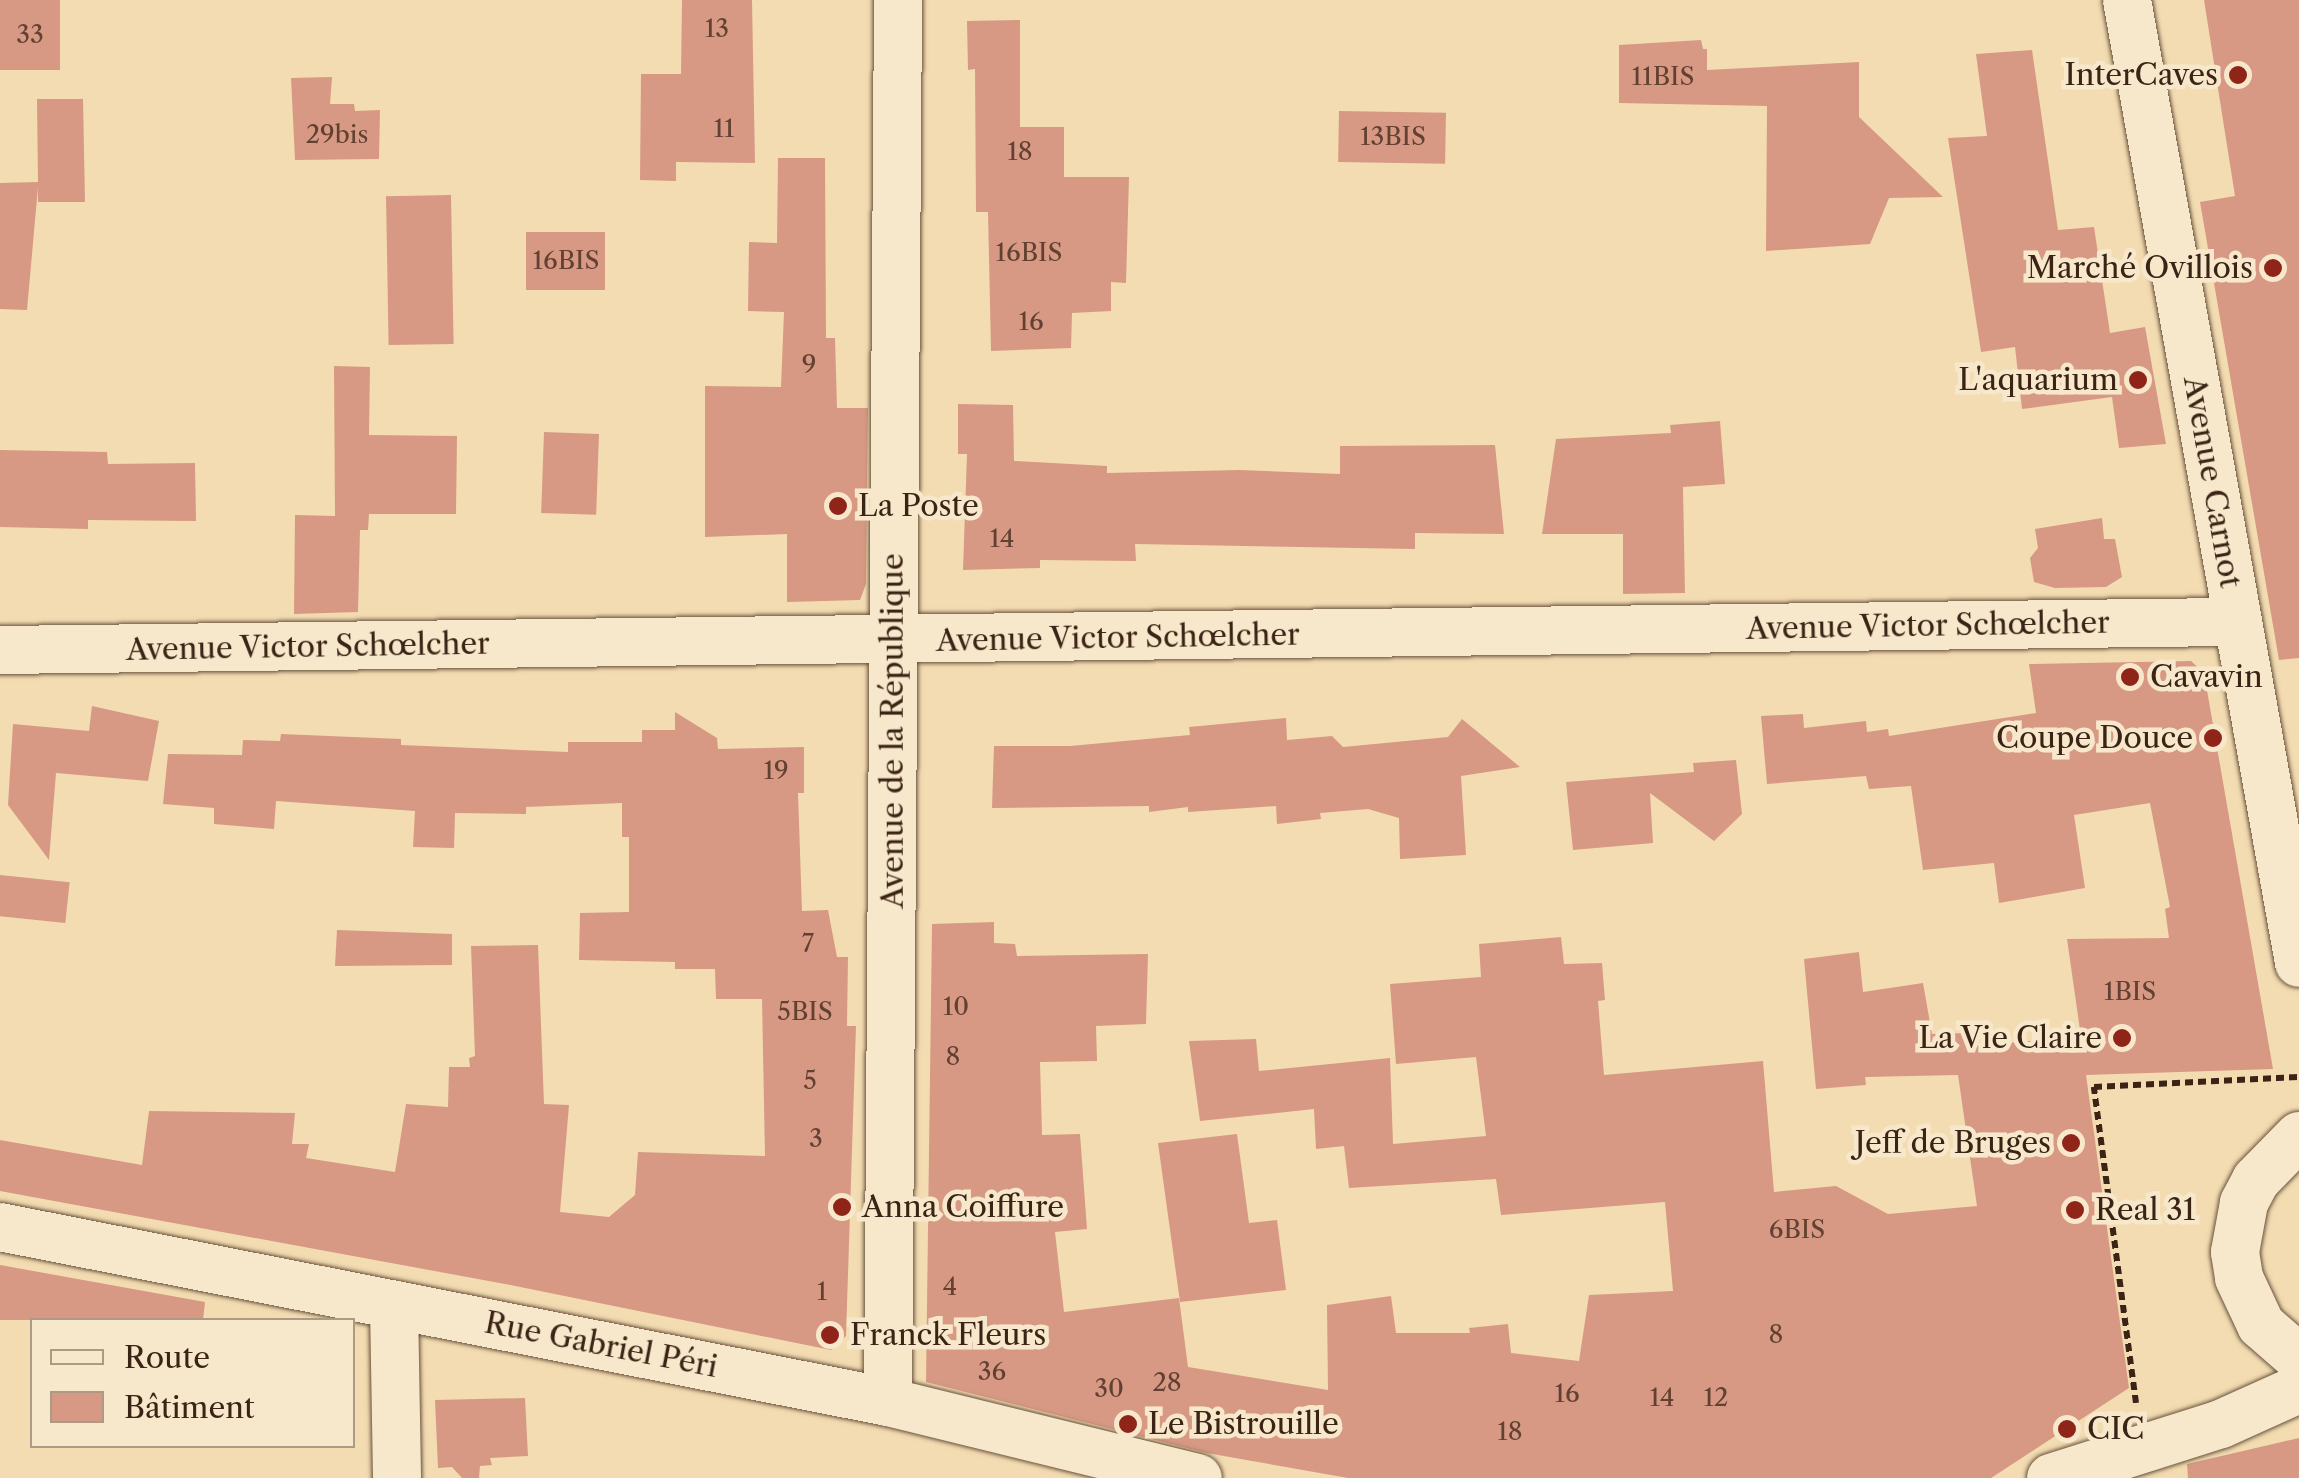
<!DOCTYPE html>
<html>
<head>
<meta charset="utf-8">
<style>
  body { margin:0 }
  #map { position:relative; width:2299px; height:1478px; overflow:hidden; background:#f3dcb1; font-family:"Libre Caslon Text",serif }
  div>[style] { position:absolute }
  [style*='--x'] { left:calc(var(--x)*1px); top:calc(var(--y)*1px); width:calc(var(--w)*1px); rotate:calc(var(--a)*1deg) }
  .building>* { inset:0; background:#d79984; transform-origin:0 0 }
  .path>* { height:6px; margin-top:-3px; transform-origin:0; background:repeating-linear-gradient(90deg,#3b2416 0 8px,transparent 0 13px) }
  .roads { filter:drop-shadow(0 0 2px #69523d) drop-shadow(0 0 2px #69523d) }
  .minor>* { height:48px; margin:-24px; padding:0 24px; transform-origin:24px; border-radius:24px; background:#f7e8cc }
  .dots>* { width:28px; height:28px; translate:-50% -50%; box-sizing:border-box; border:5px solid #f7e8cc; border-radius:50% }
  span { translate:-50% -50%; white-space:nowrap; text-align:center; line-height:1.15; -webkit-text-stroke:9px #f7e8cc; paint-order:stroke }
  .number-label { font-size:25px; color:#624132 }
  .number-label span { -webkit-text-stroke-width:0 }
  .poi-label { font-size:30px; color:#3b2416 }
  .right { translate:-100% -50%; text-align:right }
  .left { translate:0 -50%; text-align:left }
  .street-label { font-size:30px; color:#3b2416 }
  .legend { position:absolute; left:30px; top:1318px; width:325px; height:130px; box-sizing:border-box; background:#f7e8cc; border:2px solid #ac9a83; margin:0; padding:12px 18px; list-style:none; font-size:30px; color:#3b2416 }
  .legend li { display:flex; align-items:center; gap:20px; height:50px }
  .legend b { width:50px; border:2px solid #ac9a83 }
</style>
</head>
<body>
<div id="map">
  <div class="building">
    <div style="left:0;top:0;width:60px;height:70px"></div>
    <div style="clip-path:polygon(682px 0,752px 0,755px 163px,676px 162px,676px 181px,640px 180px,641px 74px,681px 74px)"></div>
    <div style="clip-path:polygon(2204px 0,2299px 0,2299px 658px,2279px 660px,2200px 202px,2235px 196px)"></div>
    <div style="clip-path:polygon(1020px 20px,1020px 127px,1064px 127px,1064px 177px,1129px 177px,1126px 283px,1111px 282px,1111px 311px,1072px 313px,1071px 348px,991px 351px,988px 212px,976px 212px,975px 69px,968px 70px,967px 21px)"></div>
    <div style="clip-path:polygon(1701px 40px,1703px 49px,1707px 49px,1707px 70px,1859px 62px,1859px 117px,1943px 197px,1889px 198px,1870px 244px,1766px 251px,1767px 106px,1619px 103px,1619px 45px)"></div>
    <div style="clip-path:polygon(2032px 50px,2058px 230px,2094px 227px,2110px 333px,2145px 327px,2166px 444px,2119px 448px,2112px 397px,2022px 409px,2015px 347px,1981px 352px,1948px 138px,1987px 136px,1976px 54px)"></div>
    <div style="clip-path:polygon(332px 77px,330px 104px,354px 104px,355px 111px,380px 110px,379px 159px,295px 160px,291px 78px)"></div>
    <div style="clip-path:polygon(37px 99px,83px 99px,85px 202px,38px 202px,38px 187px,27px 310px,0 309px,0 183px,38px 182px)"></div>
    <div style="left:1339px;top:111px;width:107px;height:51px;rotate:1deg"></div>
    <div style="clip-path:polygon(778px 158px,825px 158px,826px 338px,835px 338px,837px 408px,868px 408px,866px 584px,860px 600px,787px 602px,787px 534px,705px 537px,705px 386px,781px 387px,784px 312px,748px 311px,749px 242px,777px 243px)"></div>
    <div style="left:451px;top:195px;width:149px;height:65px;rotate:89deg"></div>
    <div style="left:526px;top:232px;width:79px;height:58px"></div>
    <div style="clip-path:polygon(334px 366px,370px 367px,369px 435px,457px 436px,456px 514px,369px 514px,368px 530px,360px 530px,358px 612px,294px 614px,295px 515px,335px 516px)"></div>
    <div style="clip-path:polygon(958px 404px,1013px 405px,1014px 461px,1107px 466px,1107px 473px,1239px 470px,1340px 474px,1340px 446px,1495px 445px,1504px 534px,1415px 533px,1415px 549px,1135px 544px,1136px 561px,1040px 560px,1040px 568px,963px 570px,967px 454px,958px 454px)"></div>
    <div style="clip-path:polygon(1720px 421px,1725px 484px,1683px 487px,1685px 593px,1623px 594px,1623px 534px,1542px 534px,1556px 439px,1671px 433px,1670px 425px)"></div>
    <div style="left:544px;top:432px;width:55px;height:81px;rotate:2deg"></div>
    <div style="clip-path:polygon(0 450px,107px 452px,108px 464px,195px 463px,196px 521px,88px 520px,88px 529px,0 527px)"></div>
    <div style="clip-path:polygon(2102px 518px,2104px 539px,2115px 539px,2122px 577px,2106px 587px,2055px 588px,2034px 582px,2030px 558px,2038px 548px,2035px 529px)"></div>
    <div style="clip-path:polygon(2191px 661px,2204px 673px,2273px 1069px,2086px 1075px,2129px 1388px,1991px 1478px,1348px 1478px,1207px 1453px,926px 1382px,932px 924px,994px 922px,994px 943px,1015px 944px,1017px 956px,1148px 954px,1146px 1024px,1096px 1026px,1097px 1061px,1040px 1062px,1042px 1135px,1080px 1134px,1087px 1229px,1055px 1232px,1064px 1312px,1179px 1298px,1188px 1367px,1328px 1390px,1327px 1305px,1391px 1296px,1396px 1333px,1470px 1333px,1469px 1328px,1508px 1324px,1511px 1353px,1579px 1361px,1589px 1295px,1673px 1291px,1665px 1202px,1501px 1215px,1496px 1179px,1349px 1188px,1344px 1146px,1316px 1149px,1314px 1109px,1200px 1121px,1189px 1041px,1256px 1039px,1259px 1071px,1390px 1058px,1393px 1144px,1486px 1136px,1476px 1057px,1396px 1064px,1390px 984px,1481px 977px,1479px 944px,1561px 937px,1564px 964px,1602px 963px,1605px 1000px,1598px 1001px,1604px 1075px,1763px 1061px,1774px 1192px,1836px 1186px,1888px 1214px,1977px 1206px,1958px 1075px,1865px 1077px,1866px 1085px,1816px 1089px,1804px 959px,1859px 952px,1863px 992px,1923px 983px,1932px 1034px,1968px 1033px,1968px 1046px,2081px 1037px,2067px 939px,2169px 938px,2165px 909px,2170px 907px,2150px 803px,2074px 815px,2085px 888px,1999px 903px,1994px 863px,1923px 870px,1911px 786px,1869px 789px,1866px 776px,1767px 784px,1761px 716px,1803px 714px,1804px 728px,1866px 721px,1867px 732px,1888px 729px,1889px 736px,2036px 713px,2029px 664px)"></div>
    <div style="clip-path:polygon(92px 706px,159px 721px,148px 781px,56px 773px,49px 860px,8px 805px,13px 724px,89px 731px)"></div>
    <div style="clip-path:polygon(675px 712px,717px 738px,718px 749px,804px 747px,804px 793px,798px 793px,802px 911px,828px 910px,837px 957px,848px 957px,847px 1026px,856px 1026px,846px 1336px,831px 1350px,505px 1284px,0 1191px,0 1140px,142px 1165px,149px 1111px,295px 1113px,292px 1144px,309px 1144px,306px 1158px,395px 1172px,406px 1104px,448px 1107px,449px 1067px,470px 1067px,469px 1058px,475px 1056px,471px 946px,538px 945px,544px 1104px,569px 1105px,560px 1212px,609px 1217px,635px 1195px,638px 1152px,765px 1156px,762px 999px,716px 999px,715px 969px,675px 969px,675px 962px,579px 960px,580px 913px,629px 912px,629px 837px,622px 837px,622px 803px,526px 807px,526px 814px,455px 813px,454px 848px,413px 847px,415px 811px,276px 801px,274px 829px,214px 824px,214px 808px,163px 804px,168px 754px,242px 755px,243px 740px,280px 741px,281px 734px,401px 739px,401px 745px,568px 752px,568px 742px,642px 742px,642px 730px,675px 730px)"></div>
    <div style="clip-path:polygon(1286px 718px,1287px 740px,1332px 736px,1343px 747px,1448px 737px,1462px 719px,1520px 767px,1461px 776px,1466px 855px,1400px 859px,1399px 818px,1368px 809px,1320px 813px,1321px 819px,1277px 824px,1276px 806px,1188px 812px,1188px 807px,1149px 812px,1149px 806px,992px 808px,994px 746px,1070px 746px,1190px 735px,1189px 727px)"></div>
    <div style="clip-path:polygon(1736px 760px,1742px 814px,1714px 841px,1650px 793px,1653px 843px,1573px 850px,1566px 782px,1694px 772px,1693px 763px)"></div>
    <div style="left:0;top:875px;width:70px;height:41px;rotate:6deg"></div>
    <div style="clip-path:polygon(337px 930px,452px 934px,452px 965px,335px 966px)"></div>
    <div style="clip-path:polygon(1237px 1134px,1249px 1223px,1277px 1220px,1286px 1290px,1180px 1302px,1158px 1143px)"></div>
    <div style="clip-path:polygon(0 1265px,205px 1302px,203px 1320px,0 1320px)"></div>
    <div style="clip-path:polygon(525px 1398px,528px 1456px,490px 1458px,492px 1465px,480px 1466px,479px 1478px,462px 1478px,452px 1467px,438px 1468px,435px 1400px)"></div>
    <div style="clip-path:polygon(2299px 1438px,2299px 1478px,2188px 1478px,2187px 1464px)"></div>
  </div>
  <div class="path">
    <div style="--x:2136;--y:1403;--w:319;--a:-97.6"></div>
    <div style="--x:2094;--y:1087;--w:205;--a:-2.8"></div>
  </div>
  <div class="roads">
    <div class="minor">
      <div style="--x:2127;--y:0;--w:978;--a:79.87"></div>
      <div style="--x:0;--y:650;--w:2237;--a:-0.72"></div>
      <div style="--x:2299;--y:1136;--w:62;--a:134.3"></div>
      <div style="--x:2256;--y:1180;--w:26;--a:118"></div>
      <div style="--x:2244;--y:1203;--w:50;--a:100.4"></div>
      <div style="--x:2235;--y:1252;--w:26;--a:81"></div>
      <div style="--x:2239;--y:1278;--w:52;--a:64.9"></div>
      <div style="--x:2261;--y:1325;--w:50;--a:41"></div>
      <div style="--x:0;--y:1227;--w:905;--a:11.15"></div>
      <div style="--x:888;--y:1402;--w:319;--a:13.8"></div>
      <div style="--x:394;--y:1305;--w:173;--a:89"></div>
      <div style="--x:888;--y:1402;--w:1402;--a:-89.59"></div>
      <div style="--x:2051;--y:1478;--w:178;--a:-17.6"></div>
      <div style="--x:2221;--y:1424;--w:85;--a:-24.2"></div>
    </div>
  </div>
  <div class="dots">
    <div style="left:2238px;top:75px;background:#8f2418"></div>
    <div style="left:2273px;top:268px;background:#8f2418"></div>
    <div style="left:2138px;top:380px;background:#8f2418"></div>
    <div style="left:838px;top:506px;background:#8f2418"></div>
    <div style="left:2130px;top:677px;background:#8f2418"></div>
    <div style="left:2213px;top:738px;background:#8f2418"></div>
    <div style="left:2122px;top:1038px;background:#8f2418"></div>
    <div style="left:2071px;top:1143px;background:#8f2418"></div>
    <div style="left:842px;top:1207px;background:#8f2418"></div>
    <div style="left:2075px;top:1210px;background:#8f2418"></div>
    <div style="left:830px;top:1335px;background:#8f2418"></div>
    <div style="left:1128px;top:1424px;background:#8f2418"></div>
    <div style="left:2067px;top:1429px;background:#8f2418"></div>
  </div>
  <div class="number-label">
    <span style="left:717px;top:29px">13</span>
    <span style="left:30px;top:35px">33</span>
    <span style="left:1663px;top:77px">11BIS</span>
    <span style="left:724px;top:129px">11</span>
    <span style="left:337px;top:135px">29bis</span>
    <span style="left:1393px;top:137px">13BIS</span>
    <span style="left:1020px;top:152px">18</span>
    <span style="left:1029px;top:253px">16BIS</span>
    <span style="left:566px;top:261px">16BIS</span>
    <span style="left:1031px;top:322px">16</span>
    <span style="left:809px;top:365px">9</span>
    <span style="left:1002px;top:539px">14</span>
    <span style="left:776px;top:771px">19</span>
    <span style="left:808px;top:944px">7</span>
    <span style="left:2130px;top:992px">1BIS</span>
    <span style="left:956px;top:1007px">10</span>
    <span style="left:805px;top:1012px">5BIS</span>
    <span style="left:953px;top:1057px">8</span>
    <span style="left:810px;top:1081px">5</span>
    <span style="left:816px;top:1139px">3</span>
    <span style="left:1797px;top:1230px">6BIS</span>
    <span style="left:950px;top:1287px">4</span>
    <span style="left:822px;top:1292px">1</span>
    <span style="left:1776px;top:1335px">8</span>
    <span style="left:992px;top:1372px">36</span>
    <span style="left:1167px;top:1383px">28</span>
    <span style="left:1109px;top:1389px">30</span>
    <span style="left:1567px;top:1394px">16</span>
    <span style="left:1662px;top:1398px">14</span>
    <span style="left:1716px;top:1398px">12</span>
    <span style="left:1510px;top:1432px">18</span>
  </div>
  <div class="poi-label">
    <span class="right" style="left:2218px;top:75px">InterCaves</span>
    <span class="right" style="left:2253px;top:268px">Marché Ovillois</span>
    <span class="right" style="left:2118px;top:380px">L'aquarium</span>
    <span class="left" style="left:858px;top:506px">La Poste</span>
    <span class="left" style="left:2150px;top:677px">Cavavin</span>
    <span class="right" style="left:2193px;top:738px">Coupe Douce</span>
    <span class="right" style="left:2102px;top:1038px">La Vie Claire</span>
    <span class="right" style="left:2051px;top:1143px">Jeff de Bruges</span>
    <span class="left" style="left:862px;top:1207px">Anna Coiffure</span>
    <span class="left" style="left:2095px;top:1210px">Real 31</span>
    <span class="left" style="left:850px;top:1335px">Franck Fleurs</span>
    <span class="left" style="left:1148px;top:1424px">Le Bistrouille</span>
    <span class="left" style="left:2087px;top:1429px">CIC</span>
  </div>
  <div class="street-label">
    <span style="left:2212px;top:482px;rotate:80deg">Avenue Carnot</span>
    <span style="left:1928px;top:626px;rotate:-1deg">Avenue Victor Schœlcher</span>
    <span style="left:1118px;top:638px;rotate:-1deg">Avenue Victor Schœlcher</span>
    <span style="left:308px;top:647px;rotate:-1deg">Avenue Victor Schœlcher</span>
    <span style="left:893px;top:731px;rotate:-90deg">Avenue de la République</span>
    <span style="left:601px;top:1345px;rotate:11deg">Rue Gabriel Péri</span>
  </div>
  <ul class="legend">
  <li><b style="height:12px;background:#f7e8cc"></b>Route</li>
  <li><b style="height:28px;background:#d79984"></b>Bâtiment</li>
  </ul>
</div>
</body>
</html>
